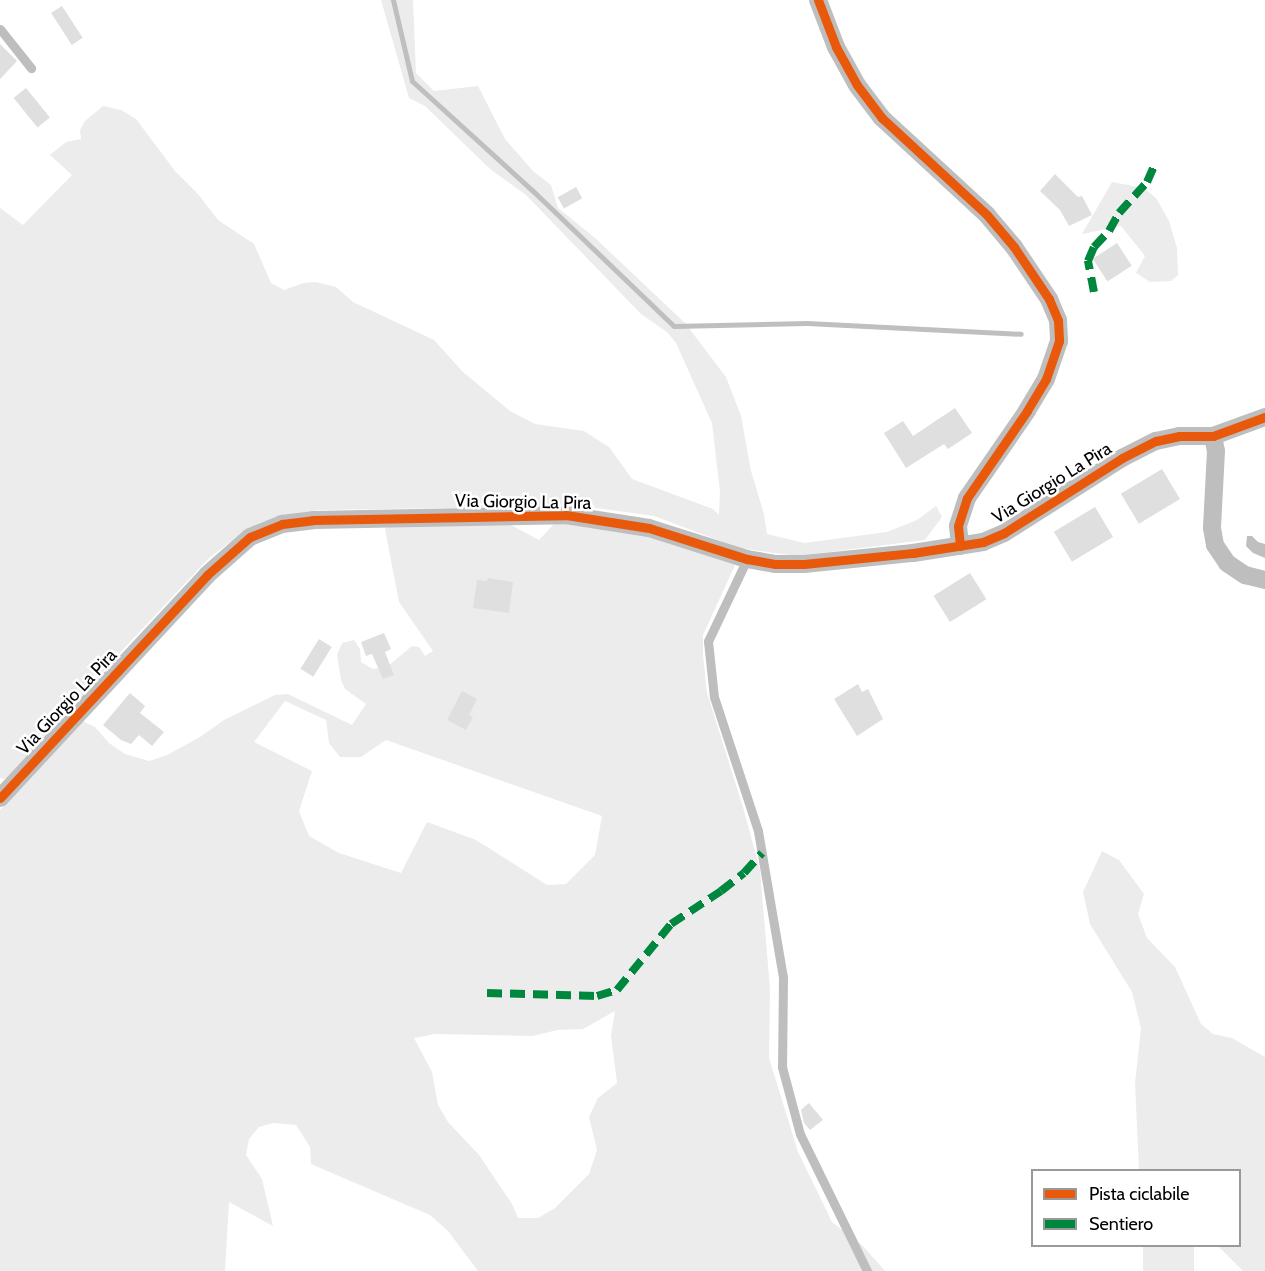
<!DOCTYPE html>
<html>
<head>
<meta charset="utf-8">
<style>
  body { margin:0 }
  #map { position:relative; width:1265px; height:1271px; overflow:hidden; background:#fff; font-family:Cabin,sans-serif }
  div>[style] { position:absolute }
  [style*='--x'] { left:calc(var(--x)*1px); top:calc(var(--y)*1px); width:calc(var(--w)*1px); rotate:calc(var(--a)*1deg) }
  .green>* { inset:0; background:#ececec; transform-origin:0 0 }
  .water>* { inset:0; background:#bfbfbf }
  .stream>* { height:5px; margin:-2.5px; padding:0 2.5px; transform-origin:2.5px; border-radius:2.5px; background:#bfbfbf }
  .building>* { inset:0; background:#dfdfdf; transform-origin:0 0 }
  .service>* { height:9px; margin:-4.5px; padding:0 4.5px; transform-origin:4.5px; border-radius:4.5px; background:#bebebe }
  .minor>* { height:18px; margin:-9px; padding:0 9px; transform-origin:9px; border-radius:9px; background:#bebebe }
  .quiet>* { height:8px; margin-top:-4px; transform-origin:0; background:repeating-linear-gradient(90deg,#00873e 0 15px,transparent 0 23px) }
  .cycleway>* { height:9px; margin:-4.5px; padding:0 4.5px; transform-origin:4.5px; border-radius:4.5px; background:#e8590c }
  span { translate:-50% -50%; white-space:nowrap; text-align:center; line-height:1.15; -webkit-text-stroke:5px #fff; paint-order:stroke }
  .street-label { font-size:18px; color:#000 }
  .legend { position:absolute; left:1031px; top:1169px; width:210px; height:78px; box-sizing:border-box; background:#fff; border:2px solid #999; margin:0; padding:8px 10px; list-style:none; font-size:18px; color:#000 }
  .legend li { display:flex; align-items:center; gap:12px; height:30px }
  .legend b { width:30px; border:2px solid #999 }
</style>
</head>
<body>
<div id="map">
  <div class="green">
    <div style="clip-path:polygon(381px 0,413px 0,416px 73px,434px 91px,478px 86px,505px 139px,533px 171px,551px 185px,558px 208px,595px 238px,685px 323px,726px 377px,741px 416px,751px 471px,764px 514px,767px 534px,804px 543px,887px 532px,917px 520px,936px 506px,942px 517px,925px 540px,797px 556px,739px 548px,654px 516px,582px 506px,317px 510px,263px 522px,244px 531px,208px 559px,115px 658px,14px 775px,4px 779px,0 778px,0 208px,23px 225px,72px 175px,50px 155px,66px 142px,81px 139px,80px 130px,85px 121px,103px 106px,121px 110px,136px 119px,175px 171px,198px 194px,218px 220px,254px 244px,271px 283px,284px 290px,304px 283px,316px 282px,336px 287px,353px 302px,434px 340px,463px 372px,510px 411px,535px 424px,584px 431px,609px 447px,632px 479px,713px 509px,719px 515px,720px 492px,712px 423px,676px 343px,667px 332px,641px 314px,526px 195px,490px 169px,425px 106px,409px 98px)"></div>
    <div style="clip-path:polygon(1112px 182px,1144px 188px,1156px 198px,1169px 221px,1177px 248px,1178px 275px,1171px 281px,1150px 282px,1136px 273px,1145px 256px,1121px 226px,1082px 234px)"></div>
    <div style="clip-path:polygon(evenodd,504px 521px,539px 540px,557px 521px,606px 524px,736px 563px,703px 635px,703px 655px,707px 693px,743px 807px,760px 870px,770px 989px,769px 1058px,798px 1152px,832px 1222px,862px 1245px,885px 1271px,478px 1271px,448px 1231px,430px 1215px,311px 1164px,310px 1147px,296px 1125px,273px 1123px,259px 1127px,249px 1139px,246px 1155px,262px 1179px,273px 1226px,229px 1202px,225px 1271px,0 1271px,0 810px,82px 721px,95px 727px,109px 743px,125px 754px,149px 761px,167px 755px,200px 737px,224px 720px,275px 695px,288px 694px,352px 725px,366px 704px,345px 689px,341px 680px,337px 655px,342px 643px,354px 640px,360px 649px,361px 662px,373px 669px,387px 667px,412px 646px,419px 647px,425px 656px,433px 651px,399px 602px,385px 529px,390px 525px,504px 521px,285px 701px,326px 720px,329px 743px,340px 757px,361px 757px,386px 740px,602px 816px,595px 855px,566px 884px,547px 885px,476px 840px,427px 822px,401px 873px,339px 853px,309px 836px,299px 811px,312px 771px,254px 742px,285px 701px,504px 521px,615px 1011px,611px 1036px,617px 1083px,598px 1098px,589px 1117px,597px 1150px,589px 1174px,555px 1208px,538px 1218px,518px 1218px,512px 1204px,479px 1155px,448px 1122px,438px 1105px,432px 1072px,414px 1038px,435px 1034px,533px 1036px,557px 1030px,583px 1029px,615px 1011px)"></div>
    <div style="clip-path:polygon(1102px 851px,1119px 860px,1144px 894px,1138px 914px,1147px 938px,1175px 967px,1201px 1024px,1213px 1034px,1232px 1038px,1265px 1057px,1265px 1271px,1243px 1271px,1218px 1246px,1240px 1246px,1240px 1170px,1139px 1170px,1135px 1083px,1141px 1028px,1132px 992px,1090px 924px,1083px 892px)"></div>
    <div style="left:1143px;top:1246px;width:51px;height:25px"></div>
  </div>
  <div class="water">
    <div style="clip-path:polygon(1247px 536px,1252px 536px,1258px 542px,1265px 544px,1265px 558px,1253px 553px,1246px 546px)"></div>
  </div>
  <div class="stream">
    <div style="--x:393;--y:0;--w:83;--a:76.8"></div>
    <div style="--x:412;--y:81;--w:164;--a:42.3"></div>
    <div style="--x:533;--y:191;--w:195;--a:43.8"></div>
    <div style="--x:674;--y:326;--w:133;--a:-1.3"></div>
    <div style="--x:807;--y:323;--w:214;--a:2.9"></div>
  </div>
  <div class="building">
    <div style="left:62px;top:6px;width:38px;height:13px;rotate:57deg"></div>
    <div style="clip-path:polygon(0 44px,17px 61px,0 79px)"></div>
    <div style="left:26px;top:88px;width:38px;height:16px;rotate:51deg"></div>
    <div style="clip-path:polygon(1055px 174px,1078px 197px,1082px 196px,1092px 215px,1069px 226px,1060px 210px,1040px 191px)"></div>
    <div style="left:576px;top:187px;width:13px;height:21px;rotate:61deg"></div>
    <div style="left:1117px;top:243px;width:27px;height:29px;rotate:57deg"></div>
    <div style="clip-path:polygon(955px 408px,972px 433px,948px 449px,944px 444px,906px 468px,884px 433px,903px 421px,913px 436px)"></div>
    <div style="left:1162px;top:469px;width:35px;height:48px;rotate:59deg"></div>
    <div style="left:1095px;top:507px;width:35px;height:48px;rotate:59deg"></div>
    <div style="left:970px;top:573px;width:31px;height:43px;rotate:58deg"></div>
    <div style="clip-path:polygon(488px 578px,513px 582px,509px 613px,473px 608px,477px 580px,487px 581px)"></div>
    <div style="clip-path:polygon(384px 633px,391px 649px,385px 652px,394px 675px,383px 679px,372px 654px,366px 656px,361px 642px)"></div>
    <div style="left:319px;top:639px;width:15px;height:35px;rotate:32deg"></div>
    <div style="clip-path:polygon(858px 684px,862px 692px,868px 689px,883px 719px,857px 736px,834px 699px)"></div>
    <div style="clip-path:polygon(462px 691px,477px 699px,469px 715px,473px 717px,466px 730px,447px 720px)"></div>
    <div style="clip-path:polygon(130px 693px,145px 706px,140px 713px,164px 732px,152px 746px,139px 735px,131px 744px,121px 740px,103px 725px)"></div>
    <div style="clip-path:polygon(809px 1103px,823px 1120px,810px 1130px,804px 1123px,801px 1110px)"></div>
  </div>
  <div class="service">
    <div style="--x:0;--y:29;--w:50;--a:51.5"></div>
    <div style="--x:747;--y:559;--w:91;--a:115.4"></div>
    <div style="--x:708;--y:641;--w:56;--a:83.9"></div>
    <div style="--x:714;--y:697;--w:141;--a:71.8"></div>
    <div style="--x:758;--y:831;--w:148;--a:80.3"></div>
    <div style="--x:783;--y:977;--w:90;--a:90.6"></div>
    <div style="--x:782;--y:1067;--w:69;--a:75"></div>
    <div style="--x:800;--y:1134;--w:153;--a:63.9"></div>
  </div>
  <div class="minor">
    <div style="--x:818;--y:0;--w:50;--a:69"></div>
    <div style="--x:836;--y:47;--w:43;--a:61.1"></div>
    <div style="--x:857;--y:85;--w:41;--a:52.9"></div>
    <div style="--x:882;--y:118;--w:143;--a:42.7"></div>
    <div style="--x:987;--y:215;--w:42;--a:49.8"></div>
    <div style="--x:1014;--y:247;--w:63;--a:56.1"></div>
    <div style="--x:1049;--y:299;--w:23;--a:67"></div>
    <div style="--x:1058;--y:320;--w:21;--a:87"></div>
    <div style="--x:1059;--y:341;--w:40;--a:108.9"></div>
    <div style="--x:1046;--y:379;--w:37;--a:121"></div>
    <div style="--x:1027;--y:411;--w:106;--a:124.6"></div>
    <div style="--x:967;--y:498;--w:29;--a:108"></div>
    <div style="--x:958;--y:526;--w:20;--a:84"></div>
    <div style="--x:1213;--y:436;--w:15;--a:79"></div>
    <div style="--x:1216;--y:451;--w:77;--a:93"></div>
    <div style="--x:1212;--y:528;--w:17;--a:80"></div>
    <div style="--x:1215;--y:545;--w:22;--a:56"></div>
    <div style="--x:1227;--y:563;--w:22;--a:34"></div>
    <div style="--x:1245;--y:575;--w:21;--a:14"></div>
    <div style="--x:0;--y:798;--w:304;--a:-47.1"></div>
    <div style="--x:207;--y:575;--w:57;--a:-41.5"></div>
    <div style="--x:250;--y:537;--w:35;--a:-22"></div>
    <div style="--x:282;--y:524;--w:31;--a:-7"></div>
    <div style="--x:313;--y:520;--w:253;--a:-1.1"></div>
    <div style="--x:566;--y:515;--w:84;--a:8.9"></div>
    <div style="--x:649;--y:528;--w:103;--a:17.6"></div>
    <div style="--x:747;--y:559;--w:28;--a:10"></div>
    <div style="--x:775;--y:564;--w:29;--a:0"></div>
    <div style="--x:804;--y:564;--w:110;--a:-5.8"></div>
    <div style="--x:913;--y:553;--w:71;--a:-8.9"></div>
    <div style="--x:983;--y:542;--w:23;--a:-23"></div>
    <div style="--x:1004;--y:533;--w:140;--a:-32.4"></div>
    <div style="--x:1122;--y:458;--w:38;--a:-27"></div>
    <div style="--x:1156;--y:441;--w:24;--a:-12"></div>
    <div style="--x:1179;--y:436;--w:34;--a:0"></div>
    <div style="--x:1213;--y:436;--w:55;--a:-20.1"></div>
  </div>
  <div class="quiet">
    <div style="--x:1094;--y:292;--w:32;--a:-101"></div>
    <div style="--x:1088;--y:261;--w:15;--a:-67"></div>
    <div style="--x:1094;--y:247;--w:22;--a:-47"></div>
    <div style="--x:1109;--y:231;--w:21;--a:-61"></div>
    <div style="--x:1119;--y:213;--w:42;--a:-47.9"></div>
    <div style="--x:1147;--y:182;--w:20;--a:-66"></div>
    <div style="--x:487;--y:993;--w:110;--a:1.6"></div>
    <div style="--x:597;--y:996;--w:21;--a:-17"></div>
    <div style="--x:617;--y:990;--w:85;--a:-50.7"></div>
    <div style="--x:671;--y:924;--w:60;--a:-33.4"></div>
    <div style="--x:721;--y:891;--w:29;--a:-38"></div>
    <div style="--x:744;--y:873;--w:27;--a:-48"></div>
  </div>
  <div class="cycleway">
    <div style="--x:818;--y:0;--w:50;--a:69"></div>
    <div style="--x:836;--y:47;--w:43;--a:61.1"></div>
    <div style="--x:857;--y:85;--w:41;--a:52.9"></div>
    <div style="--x:882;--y:118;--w:143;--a:42.7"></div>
    <div style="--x:987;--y:215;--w:42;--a:49.8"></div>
    <div style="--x:1014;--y:247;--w:63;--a:56.1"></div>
    <div style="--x:1049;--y:299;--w:23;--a:67"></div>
    <div style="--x:1058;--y:320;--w:21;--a:87"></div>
    <div style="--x:1059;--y:341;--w:40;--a:108.9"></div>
    <div style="--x:1046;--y:379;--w:37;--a:121"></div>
    <div style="--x:1027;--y:411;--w:106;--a:124.6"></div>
    <div style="--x:967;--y:498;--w:29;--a:108"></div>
    <div style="--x:958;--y:526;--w:20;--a:84"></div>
    <div style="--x:0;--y:798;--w:304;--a:-47.1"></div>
    <div style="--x:207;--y:575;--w:57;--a:-41.5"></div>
    <div style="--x:250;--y:537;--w:35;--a:-22"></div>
    <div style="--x:282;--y:524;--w:31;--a:-7"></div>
    <div style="--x:313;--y:520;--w:253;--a:-1.1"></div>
    <div style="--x:566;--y:515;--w:84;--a:8.9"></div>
    <div style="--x:649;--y:528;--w:103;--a:17.6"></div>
    <div style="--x:747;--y:559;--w:28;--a:10"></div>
    <div style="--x:775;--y:564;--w:29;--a:0"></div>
    <div style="--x:804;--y:564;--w:110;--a:-5.8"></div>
    <div style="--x:913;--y:553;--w:71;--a:-8.9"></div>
    <div style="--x:983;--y:542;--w:23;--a:-23"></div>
    <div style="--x:1004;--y:533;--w:140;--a:-32.4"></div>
    <div style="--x:1122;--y:458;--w:38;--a:-27"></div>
    <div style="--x:1156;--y:441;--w:24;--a:-12"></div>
    <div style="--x:1179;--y:436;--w:34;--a:0"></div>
    <div style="--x:1213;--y:436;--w:55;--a:-20.1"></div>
  </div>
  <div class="street-label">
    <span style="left:1052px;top:483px;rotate:-32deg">Via Giorgio La Pira</span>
    <span style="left:523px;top:502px;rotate:1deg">Via Giorgio La Pira</span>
    <span style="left:67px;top:702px;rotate:-47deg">Via Giorgio La Pira</span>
  </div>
  <ul class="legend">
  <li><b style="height:8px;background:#e8590c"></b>Pista ciclabile</li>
  <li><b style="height:8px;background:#00873e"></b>Sentiero</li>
  </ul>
</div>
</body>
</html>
